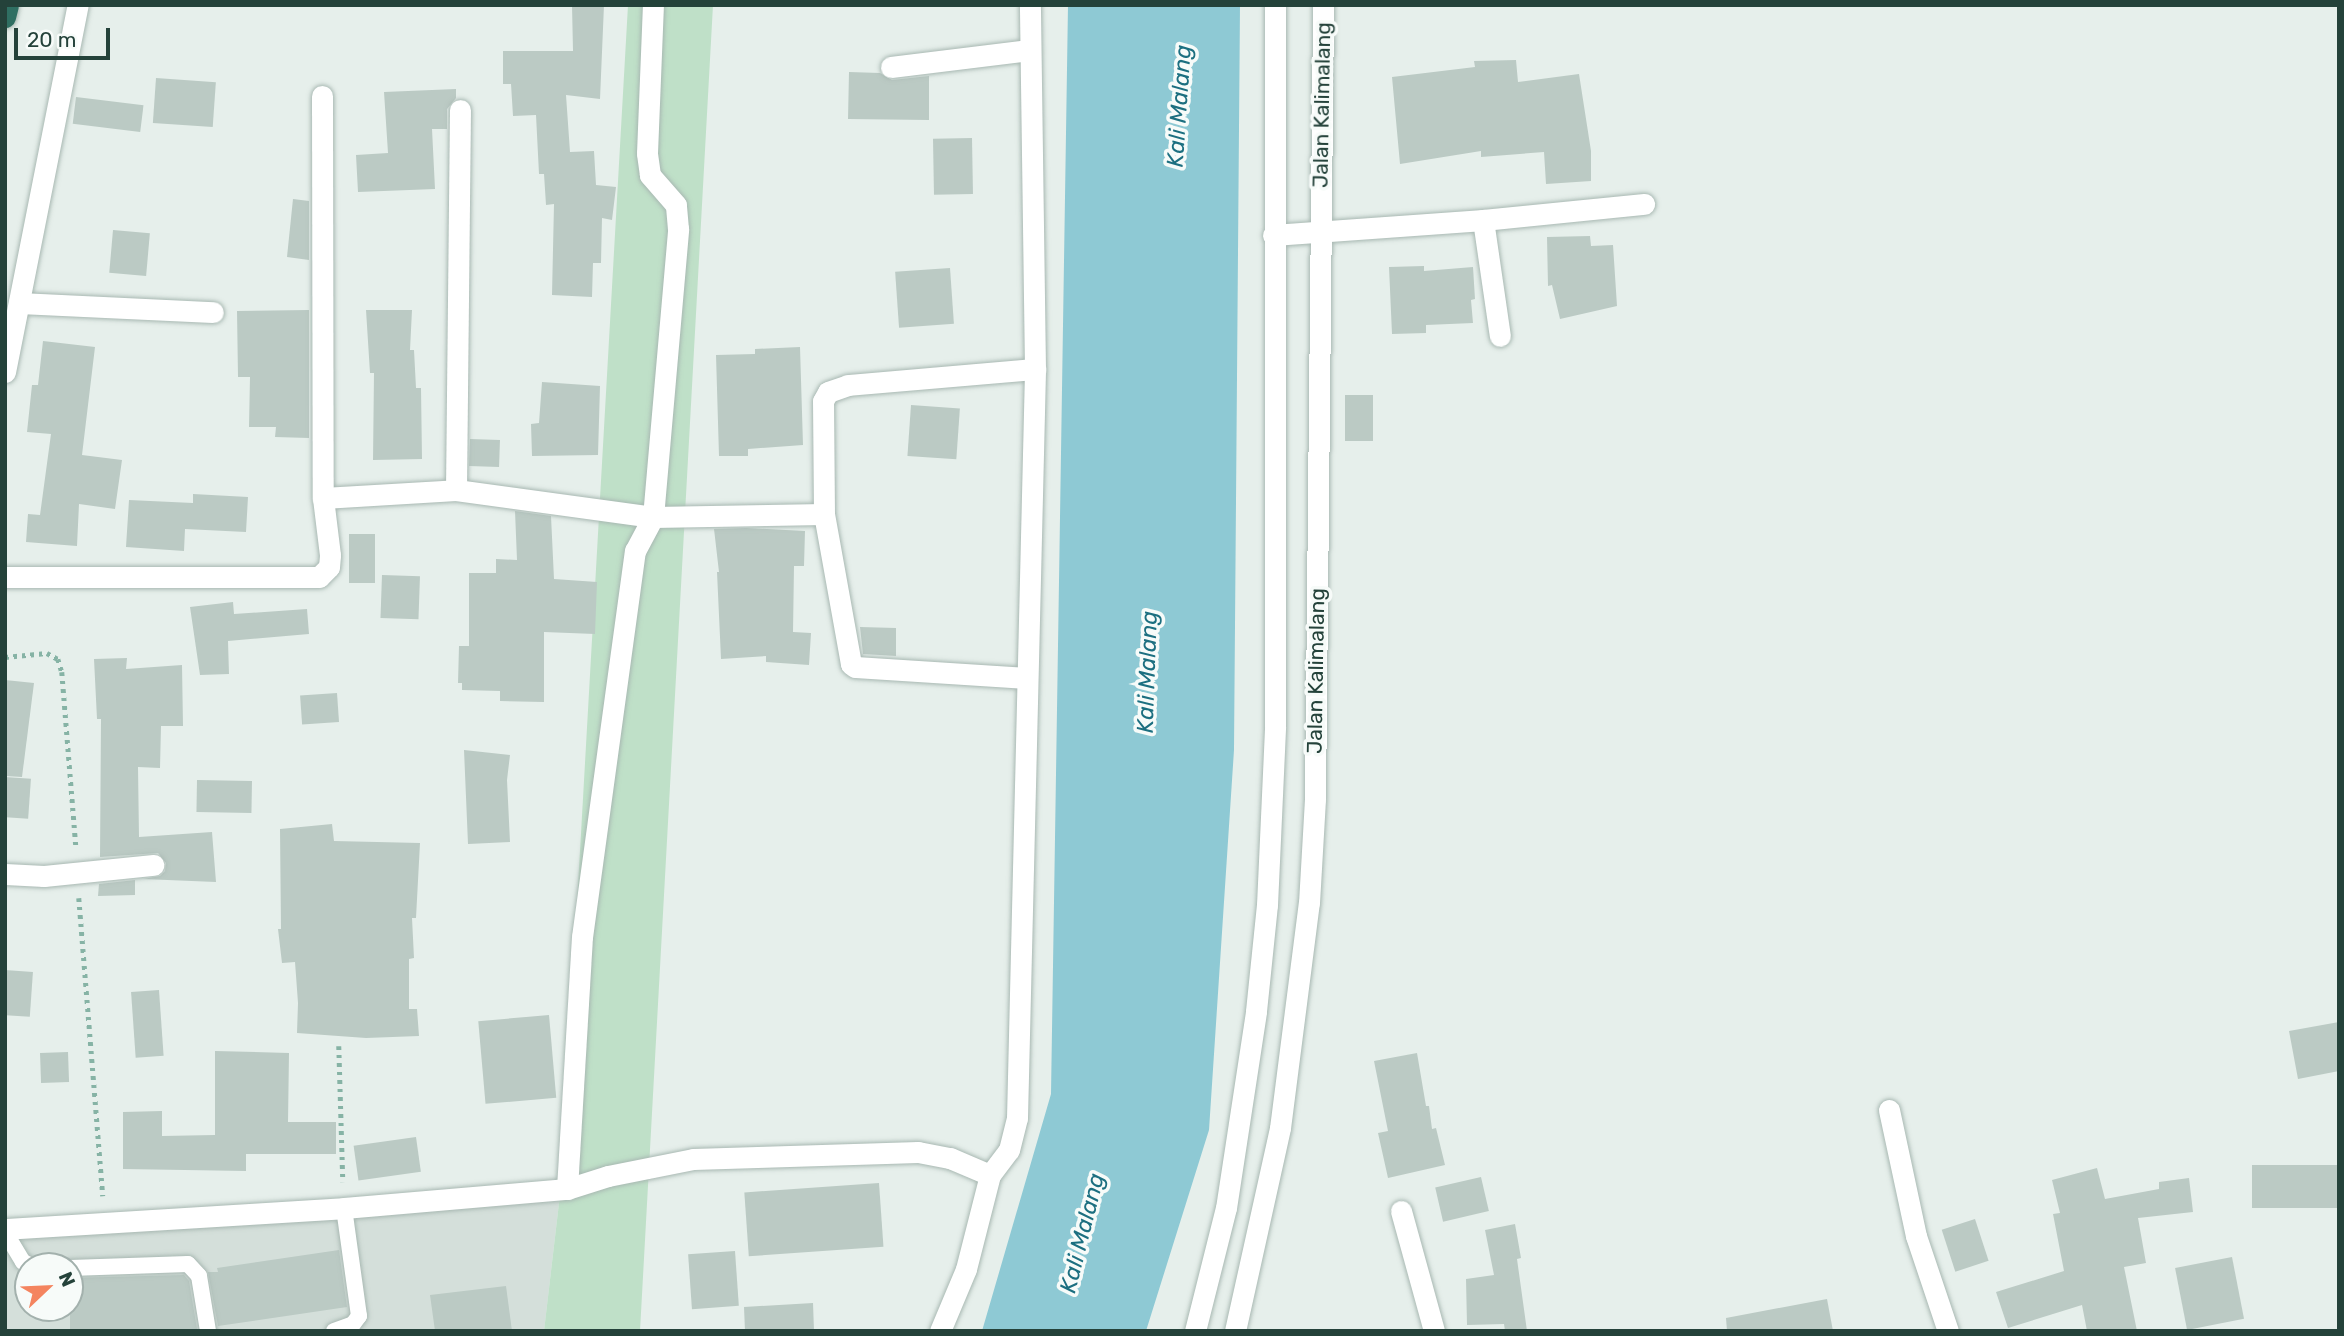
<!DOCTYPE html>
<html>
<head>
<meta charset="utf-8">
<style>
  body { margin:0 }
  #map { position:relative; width:2344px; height:1336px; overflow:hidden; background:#e6efeb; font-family:Rubik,sans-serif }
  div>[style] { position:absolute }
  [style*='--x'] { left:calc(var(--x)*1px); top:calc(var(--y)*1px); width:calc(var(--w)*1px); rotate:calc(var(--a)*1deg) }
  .built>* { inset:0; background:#d4dfda }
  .green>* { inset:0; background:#bfe0c8 }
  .water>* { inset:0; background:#8ec9d4 }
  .building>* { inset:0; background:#bbcac4; transform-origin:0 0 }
  .path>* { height:4.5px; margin-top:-2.25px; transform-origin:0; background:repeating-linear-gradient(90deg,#86b3a5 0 3.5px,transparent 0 8.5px) }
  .roads { filter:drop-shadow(0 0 2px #a8b8b2) drop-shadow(0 0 2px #a8b8b2) }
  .service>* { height:16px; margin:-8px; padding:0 8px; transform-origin:8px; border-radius:8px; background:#fff }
  .minor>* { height:21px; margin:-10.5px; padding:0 10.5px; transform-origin:10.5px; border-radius:10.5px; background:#fff }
  .secondary>* { height:21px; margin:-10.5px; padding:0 10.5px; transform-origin:10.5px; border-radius:10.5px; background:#fff }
  .motorway>* { height:21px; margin:-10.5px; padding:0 10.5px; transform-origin:10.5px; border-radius:10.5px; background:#2f6f62 }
  span { translate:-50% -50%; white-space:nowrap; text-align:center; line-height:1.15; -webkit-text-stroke:7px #f7fbf9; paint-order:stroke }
  .street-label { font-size:21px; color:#24423a }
  .water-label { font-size:23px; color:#1c6f80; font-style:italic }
  .frame { position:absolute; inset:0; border:7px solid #24423a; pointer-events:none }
  .north { position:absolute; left:14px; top:1252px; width:70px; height:70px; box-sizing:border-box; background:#f7fbf9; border:2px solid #a3b1ad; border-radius:50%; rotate:67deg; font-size:19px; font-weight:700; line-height:28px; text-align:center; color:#24423a }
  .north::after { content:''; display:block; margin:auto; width:24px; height:32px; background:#f4845f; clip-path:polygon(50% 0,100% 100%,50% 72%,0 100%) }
  .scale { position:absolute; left:14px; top:28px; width:96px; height:32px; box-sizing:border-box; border:4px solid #24423a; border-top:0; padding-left:9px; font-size:21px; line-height:24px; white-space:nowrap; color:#24423a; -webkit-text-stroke:5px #f7fbf9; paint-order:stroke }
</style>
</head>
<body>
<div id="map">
  <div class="built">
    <div style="clip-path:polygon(evenodd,561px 1186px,544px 1331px,5px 1331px,5px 1221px,561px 1186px,28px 1266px,70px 1266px,70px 1308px,28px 1308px,28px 1266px)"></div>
  </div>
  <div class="green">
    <div style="clip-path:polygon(628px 5px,713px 5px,640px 1331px,544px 1331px,561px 1186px)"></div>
  </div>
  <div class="water">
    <div style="clip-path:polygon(1068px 5px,1240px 5px,1234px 750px,1209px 1130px,1146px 1331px,982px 1331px,1051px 1094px)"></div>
  </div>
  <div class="building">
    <div style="clip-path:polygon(572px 5px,604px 5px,600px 99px,566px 95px,570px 152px,594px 151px,596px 185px,616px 187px,612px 220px,602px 218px,601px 263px,593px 263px,592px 297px,552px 295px,554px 204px,546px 205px,544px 174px,539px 174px,536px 115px,513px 116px,511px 84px,503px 84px,503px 51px,573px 51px)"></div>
    <div style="clip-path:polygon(1516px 60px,1518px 82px,1579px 74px,1591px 151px,1591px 181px,1546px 184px,1544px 152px,1481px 157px,1481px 151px,1400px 164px,1392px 77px,1475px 67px,1474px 61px)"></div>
    <div style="clip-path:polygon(849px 72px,880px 73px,892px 80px,929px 76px,929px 120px,848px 119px)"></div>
    <div style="left:156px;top:78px;width:60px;height:45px;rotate:4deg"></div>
    <div style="clip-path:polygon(456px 89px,456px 98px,447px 109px,447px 129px,432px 129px,435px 189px,358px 192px,356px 155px,388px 153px,384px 92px)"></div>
    <div style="left:76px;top:97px;width:68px;height:27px;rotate:7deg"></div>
    <div style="left:972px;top:138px;width:56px;height:39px;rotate:89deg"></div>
    <div style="clip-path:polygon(293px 199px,309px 201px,309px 260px,287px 257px)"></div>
    <div style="left:113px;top:230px;width:37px;height:43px;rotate:5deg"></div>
    <div style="clip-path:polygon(1590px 236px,1591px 246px,1613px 245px,1617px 306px,1560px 319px,1552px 285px,1548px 286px,1547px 237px)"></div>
    <div style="clip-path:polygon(1424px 266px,1424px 271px,1473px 267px,1475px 299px,1471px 300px,1473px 323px,1426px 325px,1426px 333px,1392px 334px,1389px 267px)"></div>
    <div style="left:950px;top:268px;width:56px;height:55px;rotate:86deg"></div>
    <div style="clip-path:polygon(309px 310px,309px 438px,275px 437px,276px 427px,249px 427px,250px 377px,238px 377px,237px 311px)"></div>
    <div style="clip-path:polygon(366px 310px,412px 310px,410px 350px,414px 350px,416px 388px,421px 388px,422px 459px,373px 460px,374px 373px,370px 373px)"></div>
    <div style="clip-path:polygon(43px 341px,95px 347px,82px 455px,122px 460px,115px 509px,79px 504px,77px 546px,26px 542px,28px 514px,40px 515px,51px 434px,27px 432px,32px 385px,38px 385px)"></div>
    <div style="clip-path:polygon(800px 347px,803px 445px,748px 449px,748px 456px,719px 456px,716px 355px,755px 354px,755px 349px)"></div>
    <div style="clip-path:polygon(542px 382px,600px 386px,598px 455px,532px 456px,531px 424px,539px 423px)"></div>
    <div style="left:1345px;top:395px;width:28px;height:46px"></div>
    <div style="left:911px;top:405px;width:49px;height:51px;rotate:4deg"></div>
    <div style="left:470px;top:439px;width:30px;height:27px;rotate:2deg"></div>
    <div style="clip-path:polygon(193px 494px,248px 497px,246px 532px,185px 529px,184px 551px,126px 547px,129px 500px,193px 503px)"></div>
    <div style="clip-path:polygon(515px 511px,551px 516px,554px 579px,597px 582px,595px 634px,544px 632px,544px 702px,500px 701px,500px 691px,462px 690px,462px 683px,458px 683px,459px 646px,469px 646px,469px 573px,496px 573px,496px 559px,517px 560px)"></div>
    <div style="clip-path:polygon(746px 528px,805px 531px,804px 566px,794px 566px,793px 632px,811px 633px,809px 665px,766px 662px,766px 656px,721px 659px,717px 572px,719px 572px,714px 529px)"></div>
    <div style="left:349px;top:534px;width:26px;height:49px"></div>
    <div style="left:382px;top:575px;width:38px;height:43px;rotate:2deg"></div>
    <div style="clip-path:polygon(233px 602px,234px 614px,307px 609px,309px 634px,228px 641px,229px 674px,200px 675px,190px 607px)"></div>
    <div style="clip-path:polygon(860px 627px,896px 628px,896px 656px,863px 654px)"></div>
    <div style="clip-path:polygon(127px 658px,126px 669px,182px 665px,183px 726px,161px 726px,160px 768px,138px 767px,139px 837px,212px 832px,216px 882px,143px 879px,160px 876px,165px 871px,166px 863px,158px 853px,100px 857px,101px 719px,97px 719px,94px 659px)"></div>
    <div style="clip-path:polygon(5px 680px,34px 683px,22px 777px,5px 776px)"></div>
    <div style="left:337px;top:693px;width:29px;height:37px;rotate:86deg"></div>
    <div style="clip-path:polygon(464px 750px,510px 755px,507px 780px,510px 842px,468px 844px)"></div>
    <div style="left:5px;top:777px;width:26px;height:40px;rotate:4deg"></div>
    <div style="left:197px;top:780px;width:55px;height:32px;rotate:1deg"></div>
    <div style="clip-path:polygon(332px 824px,334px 841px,420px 843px,416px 918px,412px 918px,414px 958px,409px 959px,409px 1009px,417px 1009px,419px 1036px,366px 1038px,297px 1033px,298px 1003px,295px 962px,282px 963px,278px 929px,281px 929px,280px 829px)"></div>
    <div style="clip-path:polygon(135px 880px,135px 895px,98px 896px,99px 884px)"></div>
    <div style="left:5px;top:970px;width:28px;height:45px;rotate:4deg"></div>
    <div style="left:159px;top:990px;width:66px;height:28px;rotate:86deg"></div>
    <div style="left:549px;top:1015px;width:83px;height:71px;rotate:85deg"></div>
    <div style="clip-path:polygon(2339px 1022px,2339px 1071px,2298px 1079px,2289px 1031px)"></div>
    <div style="clip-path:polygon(215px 1051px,289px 1053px,288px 1122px,336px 1122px,336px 1154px,246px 1154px,246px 1171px,123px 1169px,123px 1112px,162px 1111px,162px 1136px,215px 1135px)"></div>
    <div style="left:68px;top:1052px;width:30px;height:28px;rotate:88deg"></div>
    <div style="clip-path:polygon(1417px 1053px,1426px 1106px,1429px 1106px,1432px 1129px,1436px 1128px,1445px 1165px,1388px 1178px,1378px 1133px,1388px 1131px,1374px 1061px)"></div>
    <div style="left:416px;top:1137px;width:35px;height:63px;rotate:82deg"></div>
    <div style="left:2339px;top:1165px;width:43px;height:87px;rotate:90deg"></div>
    <div style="clip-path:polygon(2097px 1168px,2105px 1199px,2159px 1189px,2159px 1182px,2189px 1178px,2193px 1212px,2138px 1218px,2146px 1263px,2124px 1267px,2137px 1331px,2087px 1331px,2082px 1305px,2008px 1328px,1996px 1292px,2064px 1271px,2053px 1214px,2060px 1213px,2052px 1180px)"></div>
    <div style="left:1481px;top:1177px;width:35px;height:47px;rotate:77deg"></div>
    <div style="left:879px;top:1183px;width:64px;height:135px;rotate:86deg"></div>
    <div style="left:1975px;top:1219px;width:44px;height:35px;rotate:72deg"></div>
    <div style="clip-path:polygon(1515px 1224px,1521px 1258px,1517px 1259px,1527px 1331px,1505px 1331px,1504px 1324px,1467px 1325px,1466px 1279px,1494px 1275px,1485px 1230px)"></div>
    <div style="clip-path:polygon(339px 1250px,347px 1307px,218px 1326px,208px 1272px,218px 1272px,217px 1268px)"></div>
    <div style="left:735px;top:1251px;width:55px;height:47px;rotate:86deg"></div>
    <div style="left:2232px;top:1257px;width:63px;height:58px;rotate:79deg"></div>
    <div style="clip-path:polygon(184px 1275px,189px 1281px,197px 1329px,70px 1331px,70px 1278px)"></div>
    <div style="clip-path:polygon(506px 1286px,512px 1331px,435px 1331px,430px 1295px)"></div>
    <div style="clip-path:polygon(1827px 1299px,1833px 1331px,1727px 1331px,1726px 1318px)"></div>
    <div style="clip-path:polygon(813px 1303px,814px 1331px,745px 1331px,744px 1307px)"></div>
  </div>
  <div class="path">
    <div style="--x:5;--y:657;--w:42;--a:-5.4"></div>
    <div style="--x:47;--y:653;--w:13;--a:29"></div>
    <div style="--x:58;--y:659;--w:14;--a:73"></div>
    <div style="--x:62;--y:672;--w:176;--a:85.4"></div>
    <div style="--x:79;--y:898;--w:299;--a:85.4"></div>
    <div style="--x:339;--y:1046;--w:136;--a:88.3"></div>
  </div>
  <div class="roads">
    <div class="service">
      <div style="--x:5;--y:1232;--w:35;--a:59"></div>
      <div style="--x:23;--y:1262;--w:10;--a:24"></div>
      <div style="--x:70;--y:1268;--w:118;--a:-1.9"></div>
      <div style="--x:188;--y:1264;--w:16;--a:47"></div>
      <div style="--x:199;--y:1276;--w:56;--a:80.7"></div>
      <div style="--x:334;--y:1331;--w:20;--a:-20"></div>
      <div style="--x:353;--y:1324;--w:10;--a:-53"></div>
      <div style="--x:359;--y:1316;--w:109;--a:-97.9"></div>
    </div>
    <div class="minor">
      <div style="--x:891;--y:67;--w:139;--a:-7"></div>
      <div style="--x:322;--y:96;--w:402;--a:89.9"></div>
      <div style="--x:1483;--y:220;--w:117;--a:81.7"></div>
      <div style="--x:1273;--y:235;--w:211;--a:-4.1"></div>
      <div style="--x:1483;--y:220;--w:162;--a:-5.7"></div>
      <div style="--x:19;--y:303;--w:194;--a:2.7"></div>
      <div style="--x:5;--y:372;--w:374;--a:-78.8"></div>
      <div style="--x:456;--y:490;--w:199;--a:7.8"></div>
      <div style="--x:653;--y:517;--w:171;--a:-1"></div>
      <div style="--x:5;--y:577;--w:314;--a:0"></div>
      <div style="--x:319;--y:577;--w:14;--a:-45"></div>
      <div style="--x:329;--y:567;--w:12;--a:-85"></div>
      <div style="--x:330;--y:555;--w:57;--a:-97"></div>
      <div style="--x:323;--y:498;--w:133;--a:-3.4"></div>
      <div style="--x:456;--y:490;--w:380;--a:-89.4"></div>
      <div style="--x:1027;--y:678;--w:172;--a:-176.3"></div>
      <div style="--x:855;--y:667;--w:5;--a:-143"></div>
      <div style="--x:851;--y:664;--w:152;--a:-100.2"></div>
      <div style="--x:824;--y:514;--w:113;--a:-90.5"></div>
      <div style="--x:823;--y:401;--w:10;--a:-61"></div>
      <div style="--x:828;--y:392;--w:21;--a:-19"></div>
      <div style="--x:848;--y:385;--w:188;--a:-4.9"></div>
      <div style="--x:5;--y:874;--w:39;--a:3"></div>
      <div style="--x:44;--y:876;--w:110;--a:-5.8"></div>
      <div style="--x:1889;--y:1110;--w:129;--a:77.9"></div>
      <div style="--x:1916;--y:1236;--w:100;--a:71.4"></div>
      <div style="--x:567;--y:1189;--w:252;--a:-86.6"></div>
      <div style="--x:582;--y:937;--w:390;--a:-82.2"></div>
      <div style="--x:635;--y:551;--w:38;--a:-62"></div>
      <div style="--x:653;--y:517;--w:289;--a:-85"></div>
      <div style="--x:678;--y:229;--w:24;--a:-95"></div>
      <div style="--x:676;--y:205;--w:40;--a:-131"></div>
      <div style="--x:650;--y:175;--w:22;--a:-98"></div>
      <div style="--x:647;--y:153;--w:148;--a:-87.7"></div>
      <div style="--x:1401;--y:1211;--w:124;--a:74.6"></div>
      <div style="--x:5;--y:1229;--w:340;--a:-3.5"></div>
      <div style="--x:344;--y:1208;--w:224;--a:-4.9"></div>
      <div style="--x:567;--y:1189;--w:43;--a:-17.6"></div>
      <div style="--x:608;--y:1176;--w:87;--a:-11.3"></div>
      <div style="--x:693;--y:1159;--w:225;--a:-1.8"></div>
      <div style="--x:918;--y:1152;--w:33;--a:11"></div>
      <div style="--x:950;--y:1158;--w:43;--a:23"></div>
      <div style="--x:940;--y:1331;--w:67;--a:-67.2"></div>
      <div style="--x:966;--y:1269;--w:97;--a:-75.7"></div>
      <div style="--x:990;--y:1175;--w:31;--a:-53"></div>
      <div style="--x:1009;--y:1150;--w:33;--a:-76"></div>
      <div style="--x:1017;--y:1118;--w:749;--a:-88.62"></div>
      <div style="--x:1035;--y:369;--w:364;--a:-90.8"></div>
    </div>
    <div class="secondary">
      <div style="--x:1195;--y:1331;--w:127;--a:-75.9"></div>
      <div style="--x:1226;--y:1208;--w:199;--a:-81.3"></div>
      <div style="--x:1256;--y:1011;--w:107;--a:-84.1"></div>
      <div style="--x:1267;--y:905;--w:179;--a:-87.4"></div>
      <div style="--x:1275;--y:726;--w:721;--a:-90"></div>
      <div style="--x:1235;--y:1331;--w:208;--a:-77.5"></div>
      <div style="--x:1280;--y:1128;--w:227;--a:-82.7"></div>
      <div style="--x:1309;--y:903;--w:104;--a:-86.7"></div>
      <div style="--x:1315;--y:799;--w:794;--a:-89.42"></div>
    </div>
    <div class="motorway">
      <div style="--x:5;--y:17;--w:12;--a:-76"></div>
    </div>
  </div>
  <div class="street-label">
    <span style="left:1322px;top:105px;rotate:-89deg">Jalan Kalimalang</span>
    <span style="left:1316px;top:671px;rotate:-89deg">Jalan Kalimalang</span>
  </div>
  <div class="water-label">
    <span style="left:1179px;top:106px;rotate:-86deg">Kali Malang</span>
    <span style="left:1147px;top:672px;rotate:-88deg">Kali Malang</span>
    <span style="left:1082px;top:1233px;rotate:-76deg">Kali Malang</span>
  </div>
  <div class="frame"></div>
  <div class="north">N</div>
  <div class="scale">20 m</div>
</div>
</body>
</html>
